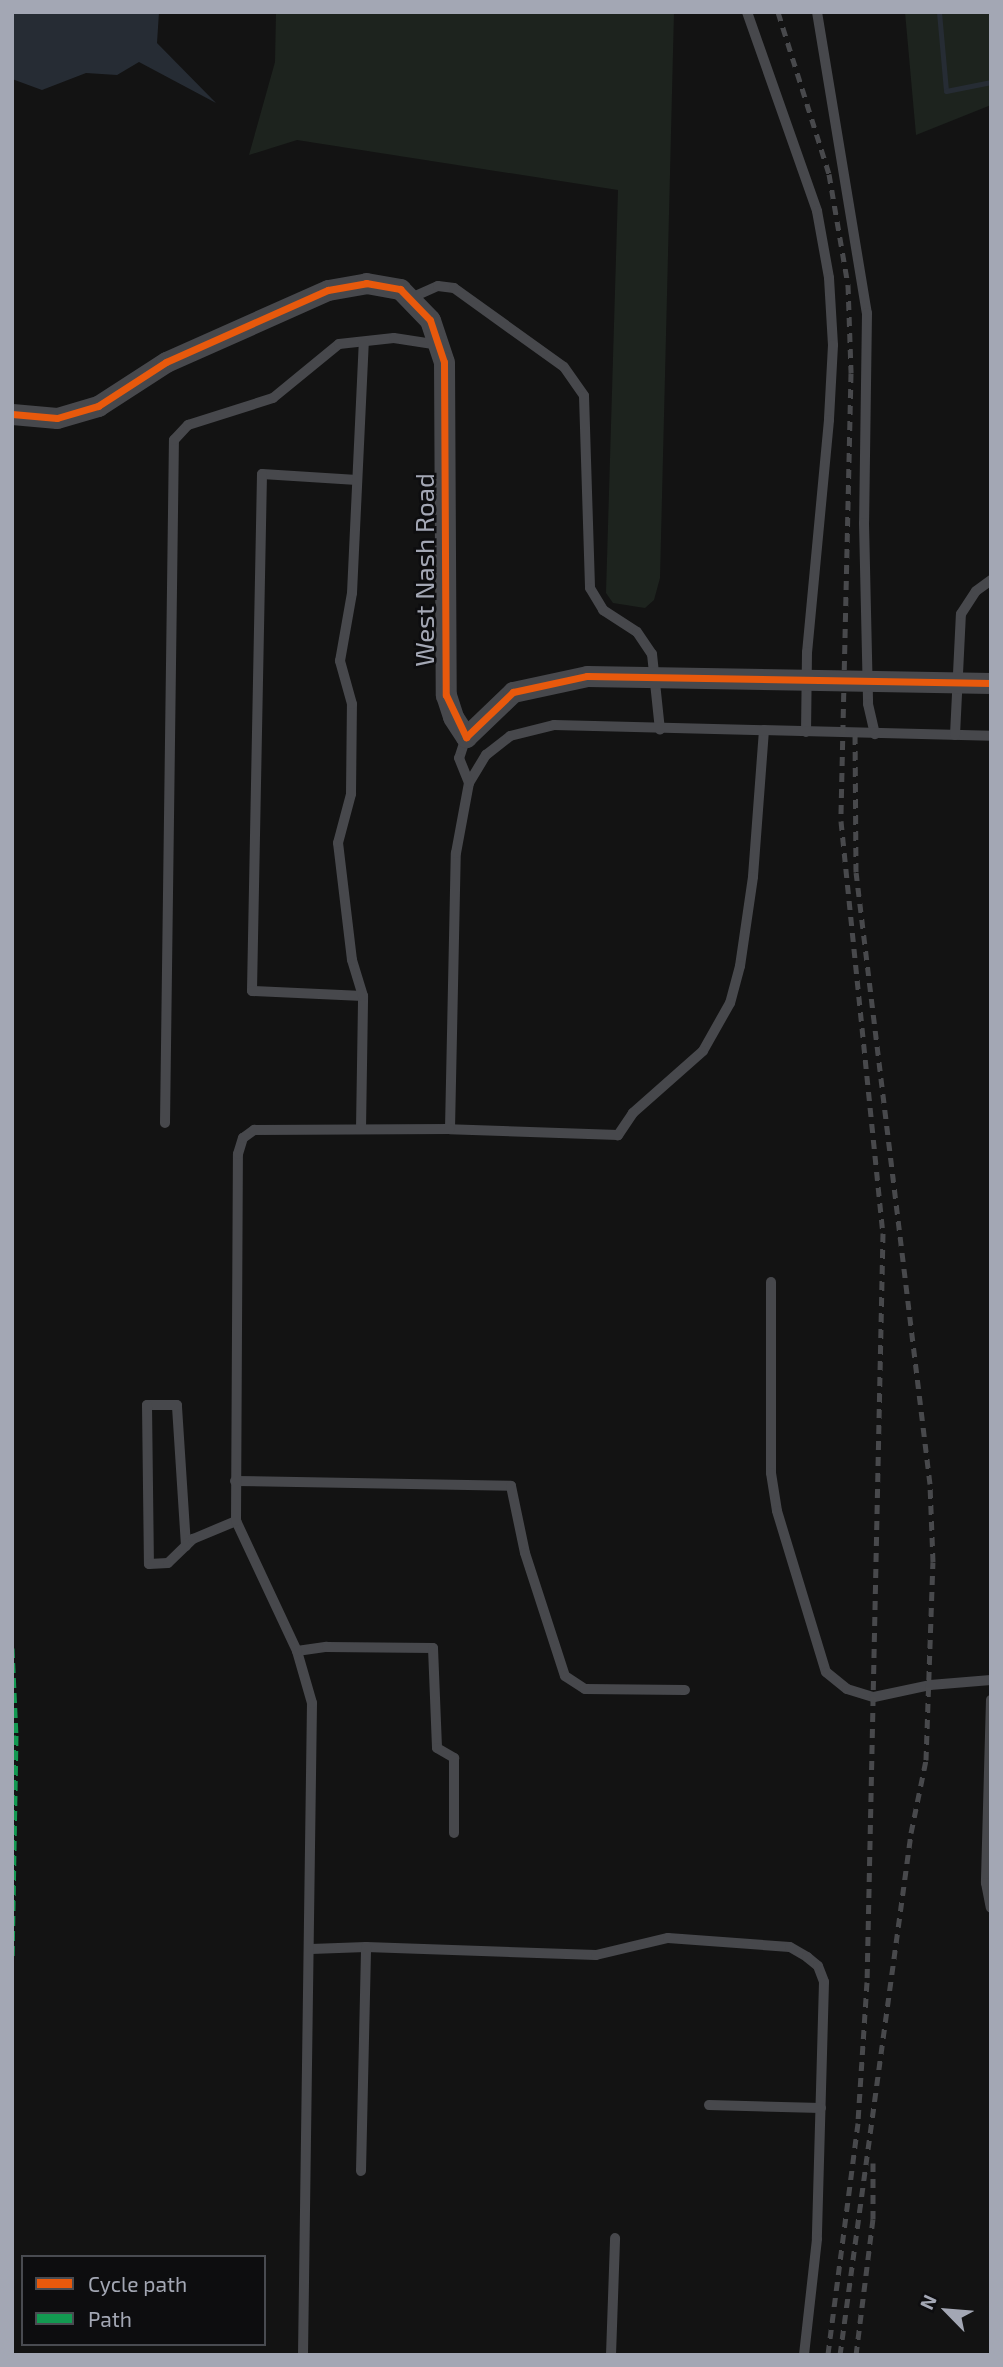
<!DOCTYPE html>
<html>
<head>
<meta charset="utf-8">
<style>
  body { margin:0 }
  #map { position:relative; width:1003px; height:2367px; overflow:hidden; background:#131313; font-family:"Exo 2",sans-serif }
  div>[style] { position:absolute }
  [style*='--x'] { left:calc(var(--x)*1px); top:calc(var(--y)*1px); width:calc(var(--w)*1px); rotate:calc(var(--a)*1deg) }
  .green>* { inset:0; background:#1d231e }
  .water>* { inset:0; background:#262c34 }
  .stream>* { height:5px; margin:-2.5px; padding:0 2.5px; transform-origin:2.5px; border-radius:2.5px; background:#262c34 }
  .service>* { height:10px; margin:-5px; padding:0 5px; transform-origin:5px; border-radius:5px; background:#47484c }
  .minor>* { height:21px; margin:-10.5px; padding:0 10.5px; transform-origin:10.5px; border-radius:10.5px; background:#47484c }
  .rail>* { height:5px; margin-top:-2.5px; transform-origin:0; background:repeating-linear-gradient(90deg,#48494c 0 9px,transparent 0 16px) }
  .minor-bridge>* { height:21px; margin:-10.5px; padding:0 10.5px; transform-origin:10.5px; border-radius:10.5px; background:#47484c }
  .quiet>* { height:5px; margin-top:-2.5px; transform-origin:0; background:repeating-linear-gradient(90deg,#139951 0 10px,transparent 0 15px) }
  .cycleway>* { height:7px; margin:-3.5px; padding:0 3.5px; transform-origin:3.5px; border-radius:3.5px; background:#e8590c }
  span { translate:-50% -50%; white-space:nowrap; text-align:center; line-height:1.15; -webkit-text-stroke:5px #0d0d0f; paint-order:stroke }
  .street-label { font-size:26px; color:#a3a7b4 }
  .frame { position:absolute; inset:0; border:14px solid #a3a7b4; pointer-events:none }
  .legend { position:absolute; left:21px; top:2255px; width:245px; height:91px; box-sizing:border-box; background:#0d0d0f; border:2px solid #494b51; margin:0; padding:9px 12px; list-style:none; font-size:21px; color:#a3a7b4 }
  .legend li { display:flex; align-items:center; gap:14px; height:35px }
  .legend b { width:35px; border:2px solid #494b51 }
  .north { position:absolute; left:912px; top:2276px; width:70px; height:70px; -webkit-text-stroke:5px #0d0d0f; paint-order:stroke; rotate:295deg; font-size:19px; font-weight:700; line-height:28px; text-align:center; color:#a3a7b4 }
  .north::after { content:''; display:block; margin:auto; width:24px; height:32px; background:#a3a7b4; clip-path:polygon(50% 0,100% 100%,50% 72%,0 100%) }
</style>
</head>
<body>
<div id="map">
  <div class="green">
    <div style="clip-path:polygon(276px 12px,674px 12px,660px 578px,654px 600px,645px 608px,613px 603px,606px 593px,618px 190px,297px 140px,249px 155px,275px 62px)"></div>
    <div style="clip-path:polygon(905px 12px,991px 12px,991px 105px,916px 135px)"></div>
  </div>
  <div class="water">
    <div style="clip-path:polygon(12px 12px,159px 12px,157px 43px,216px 103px,139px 62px,117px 75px,86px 73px,42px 90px,12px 79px)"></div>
  </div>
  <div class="stream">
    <div style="--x:939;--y:12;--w:79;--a:84.9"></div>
    <div style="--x:946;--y:91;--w:46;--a:-11.3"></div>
  </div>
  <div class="service">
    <div style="--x:747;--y:12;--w:211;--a:70.6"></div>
    <div style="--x:817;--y:211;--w:68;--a:79.8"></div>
    <div style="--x:829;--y:278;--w:67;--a:86.6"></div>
    <div style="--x:833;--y:345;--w:75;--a:93.1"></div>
    <div style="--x:829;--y:420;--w:233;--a:95.4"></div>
    <div style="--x:807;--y:652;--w:80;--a:90.7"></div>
    <div style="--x:817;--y:12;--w:305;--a:80.6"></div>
    <div style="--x:867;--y:313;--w:210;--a:90.8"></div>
    <div style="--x:864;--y:523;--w:181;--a:88.7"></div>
    <div style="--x:868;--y:704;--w:31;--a:77"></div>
    <div style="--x:413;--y:297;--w:27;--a:-24"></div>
    <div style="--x:438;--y:286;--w:16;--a:7"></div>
    <div style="--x:454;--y:288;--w:135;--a:35.7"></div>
    <div style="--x:564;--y:367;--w:35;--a:55"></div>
    <div style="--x:584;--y:396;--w:192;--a:88.2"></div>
    <div style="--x:590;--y:588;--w:26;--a:59"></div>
    <div style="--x:603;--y:610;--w:40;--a:32.9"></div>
    <div style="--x:637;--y:632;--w:27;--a:56"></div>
    <div style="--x:652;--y:654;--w:76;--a:84"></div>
    <div style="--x:357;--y:480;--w:95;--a:-176.4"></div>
    <div style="--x:262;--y:474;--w:517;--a:91.11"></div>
    <div style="--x:252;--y:991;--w:111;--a:2.6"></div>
    <div style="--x:764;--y:730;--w:147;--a:94.3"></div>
    <div style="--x:753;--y:877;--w:90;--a:98.3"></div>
    <div style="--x:740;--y:966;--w:38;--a:105"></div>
    <div style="--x:730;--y:1003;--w:55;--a:119.4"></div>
    <div style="--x:703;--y:1051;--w:94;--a:138.5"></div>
    <div style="--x:633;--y:1113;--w:27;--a:124"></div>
    <div style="--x:618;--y:1135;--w:168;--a:-178"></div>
    <div style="--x:450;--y:1129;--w:276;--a:-88.8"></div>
    <div style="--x:456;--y:853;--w:71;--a:-79.5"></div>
    <div style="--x:469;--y:783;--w:33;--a:-59"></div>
    <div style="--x:486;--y:755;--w:31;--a:-38"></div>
    <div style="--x:510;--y:736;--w:45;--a:-14"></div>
    <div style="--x:554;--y:725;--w:437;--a:1.4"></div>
    <div style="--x:955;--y:735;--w:121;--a:-87.2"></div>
    <div style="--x:961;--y:614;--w:27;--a:-57"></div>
    <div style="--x:976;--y:591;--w:19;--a:-36"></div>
    <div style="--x:466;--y:737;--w:22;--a:108"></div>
    <div style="--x:459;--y:758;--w:27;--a:68"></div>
    <div style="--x:165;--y:1123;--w:683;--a:-89.25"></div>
    <div style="--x:174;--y:440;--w:21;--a:-47"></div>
    <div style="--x:188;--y:425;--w:89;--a:-17.6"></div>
    <div style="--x:273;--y:398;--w:85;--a:-39.3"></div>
    <div style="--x:339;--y:344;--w:55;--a:-6.2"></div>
    <div style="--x:394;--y:338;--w:46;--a:8.8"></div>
    <div style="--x:361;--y:1129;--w:133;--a:-89.1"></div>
    <div style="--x:363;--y:996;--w:38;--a:-107"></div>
    <div style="--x:352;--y:960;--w:118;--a:-96.8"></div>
    <div style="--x:338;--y:843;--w:51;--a:-75.1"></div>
    <div style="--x:351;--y:794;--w:90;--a:-89.4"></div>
    <div style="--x:352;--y:704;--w:45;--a:-105.6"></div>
    <div style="--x:340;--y:661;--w:69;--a:-80"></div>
    <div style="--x:352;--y:593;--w:250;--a:-87.3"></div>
    <div style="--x:771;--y:1282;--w:191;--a:90"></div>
    <div style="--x:771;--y:1473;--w:38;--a:81"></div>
    <div style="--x:777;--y:1511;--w:168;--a:73.1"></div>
    <div style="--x:826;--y:1672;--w:27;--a:39"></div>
    <div style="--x:847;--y:1689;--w:28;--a:17"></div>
    <div style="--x:874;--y:1697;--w:57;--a:-12.1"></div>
    <div style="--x:930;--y:1685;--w:61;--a:-4.7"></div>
    <div style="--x:235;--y:1481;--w:276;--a:1"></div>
    <div style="--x:511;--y:1486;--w:68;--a:78.2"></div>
    <div style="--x:525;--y:1553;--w:129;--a:72"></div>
    <div style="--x:565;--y:1676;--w:24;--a:33"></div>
    <div style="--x:585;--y:1689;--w:100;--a:0.6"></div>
    <div style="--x:186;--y:1546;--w:141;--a:-93.7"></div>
    <div style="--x:177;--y:1405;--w:30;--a:180"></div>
    <div style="--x:147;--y:1405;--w:159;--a:89.3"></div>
    <div style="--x:149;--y:1564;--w:19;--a:-3"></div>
    <div style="--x:168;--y:1563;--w:35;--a:-44"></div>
    <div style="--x:193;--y:1539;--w:47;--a:-22.7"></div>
    <div style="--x:297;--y:1651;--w:30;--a:-8"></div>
    <div style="--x:327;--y:1647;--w:106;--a:0.5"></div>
    <div style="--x:433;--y:1648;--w:100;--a:87.7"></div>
    <div style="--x:437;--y:1748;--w:20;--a:30"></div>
    <div style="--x:454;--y:1758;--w:75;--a:90"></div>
    <div style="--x:991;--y:1700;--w:183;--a:91.6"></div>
    <div style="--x:986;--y:1883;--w:25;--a:79"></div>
    <div style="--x:311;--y:1949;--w:55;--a:-2.1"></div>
    <div style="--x:366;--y:1947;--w:230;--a:2"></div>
    <div style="--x:596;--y:1955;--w:74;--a:-13.3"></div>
    <div style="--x:668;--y:1938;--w:122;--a:4.2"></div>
    <div style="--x:790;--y:1947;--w:20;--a:30"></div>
    <div style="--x:807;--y:1957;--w:14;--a:39"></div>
    <div style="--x:818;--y:1966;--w:17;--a:69"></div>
    <div style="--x:824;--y:1982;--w:257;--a:91.6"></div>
    <div style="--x:817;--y:2239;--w:117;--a:96.4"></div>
    <div style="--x:709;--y:2105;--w:112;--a:1.5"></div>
    <div style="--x:361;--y:2171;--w:224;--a:-88.7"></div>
    <div style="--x:303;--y:2355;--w:652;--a:-89.21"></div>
    <div style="--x:312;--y:1703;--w:54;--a:-106.1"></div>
    <div style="--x:297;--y:1651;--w:144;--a:-115.1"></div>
    <div style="--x:236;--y:1521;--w:367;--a:-89.7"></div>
    <div style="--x:238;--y:1154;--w:17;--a:-73"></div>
    <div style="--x:243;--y:1138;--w:14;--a:-36"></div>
    <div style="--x:254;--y:1130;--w:196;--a:-0.3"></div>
    <div style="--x:611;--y:2355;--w:117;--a:-88"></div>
  </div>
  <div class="minor">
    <div style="--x:12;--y:414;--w:45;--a:5.1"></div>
    <div style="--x:57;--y:418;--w:43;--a:-16.3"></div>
    <div style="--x:98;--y:406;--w:81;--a:-32.9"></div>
    <div style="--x:166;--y:362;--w:177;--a:-24"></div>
    <div style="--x:328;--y:290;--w:39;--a:-10"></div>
    <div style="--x:366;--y:283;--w:35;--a:10"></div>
    <div style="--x:400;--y:289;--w:43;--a:45.9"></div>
    <div style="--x:430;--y:320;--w:44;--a:71.6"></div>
    <div style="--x:444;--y:362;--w:333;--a:89.7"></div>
    <div style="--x:446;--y:695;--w:23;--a:72"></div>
    <div style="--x:453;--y:717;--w:24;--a:57"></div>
    <div style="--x:466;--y:737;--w:65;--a:-43.8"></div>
    <div style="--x:513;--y:692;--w:76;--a:-12.2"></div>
  </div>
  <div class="rail">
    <div style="--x:778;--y:12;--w:170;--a:72.5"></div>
    <div style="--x:829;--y:174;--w:113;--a:80.3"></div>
    <div style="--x:848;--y:285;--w:88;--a:88"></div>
    <div style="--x:851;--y:373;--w:448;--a:91.3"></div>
    <div style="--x:841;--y:821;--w:414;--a:84.2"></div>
    <div style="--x:883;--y:1233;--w:749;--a:91.22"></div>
    <div style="--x:867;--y:1982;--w:141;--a:93.7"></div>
    <div style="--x:858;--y:2123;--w:234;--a:97.4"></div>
    <div style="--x:840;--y:2355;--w:527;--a:-82.25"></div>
    <div style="--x:911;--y:1833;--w:75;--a:-78.4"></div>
    <div style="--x:926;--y:1760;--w:198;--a:-88"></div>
    <div style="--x:933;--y:1562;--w:78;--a:-92.2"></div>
    <div style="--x:930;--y:1484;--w:616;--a:-96.89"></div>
    <div style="--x:856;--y:872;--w:138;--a:-90.4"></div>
    <div style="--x:856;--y:2355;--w:137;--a:-82.9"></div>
    <div style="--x:873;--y:2219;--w:56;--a:-90"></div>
  </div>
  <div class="minor-bridge">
    <div style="--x:587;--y:676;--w:404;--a:1"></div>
  </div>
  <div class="quiet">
    <div style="--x:12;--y:1648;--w:87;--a:87.4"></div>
    <div style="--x:16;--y:1735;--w:222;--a:91"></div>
  </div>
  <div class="cycleway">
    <div style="--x:12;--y:414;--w:45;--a:5.1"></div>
    <div style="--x:57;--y:418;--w:43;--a:-16.3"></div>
    <div style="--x:98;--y:406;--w:81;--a:-32.9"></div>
    <div style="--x:166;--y:362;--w:177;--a:-24"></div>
    <div style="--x:328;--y:290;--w:39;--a:-10"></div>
    <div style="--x:366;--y:283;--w:35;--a:10"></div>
    <div style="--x:400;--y:289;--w:43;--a:45.9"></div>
    <div style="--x:430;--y:320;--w:44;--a:71.6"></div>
    <div style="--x:444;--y:362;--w:333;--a:89.7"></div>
    <div style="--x:446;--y:695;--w:47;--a:64.5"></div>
    <div style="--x:466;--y:737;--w:65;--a:-43.8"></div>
    <div style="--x:513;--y:692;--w:76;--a:-12.2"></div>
    <div style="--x:587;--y:676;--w:404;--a:1"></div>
  </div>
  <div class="street-label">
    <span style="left:424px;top:570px;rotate:-90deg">West Nash Road</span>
  </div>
  <div class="frame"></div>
  <ul class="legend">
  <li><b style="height:9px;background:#e8590c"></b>Cycle path</li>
  <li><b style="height:9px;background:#139951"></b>Path</li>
  </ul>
  <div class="north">N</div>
</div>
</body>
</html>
